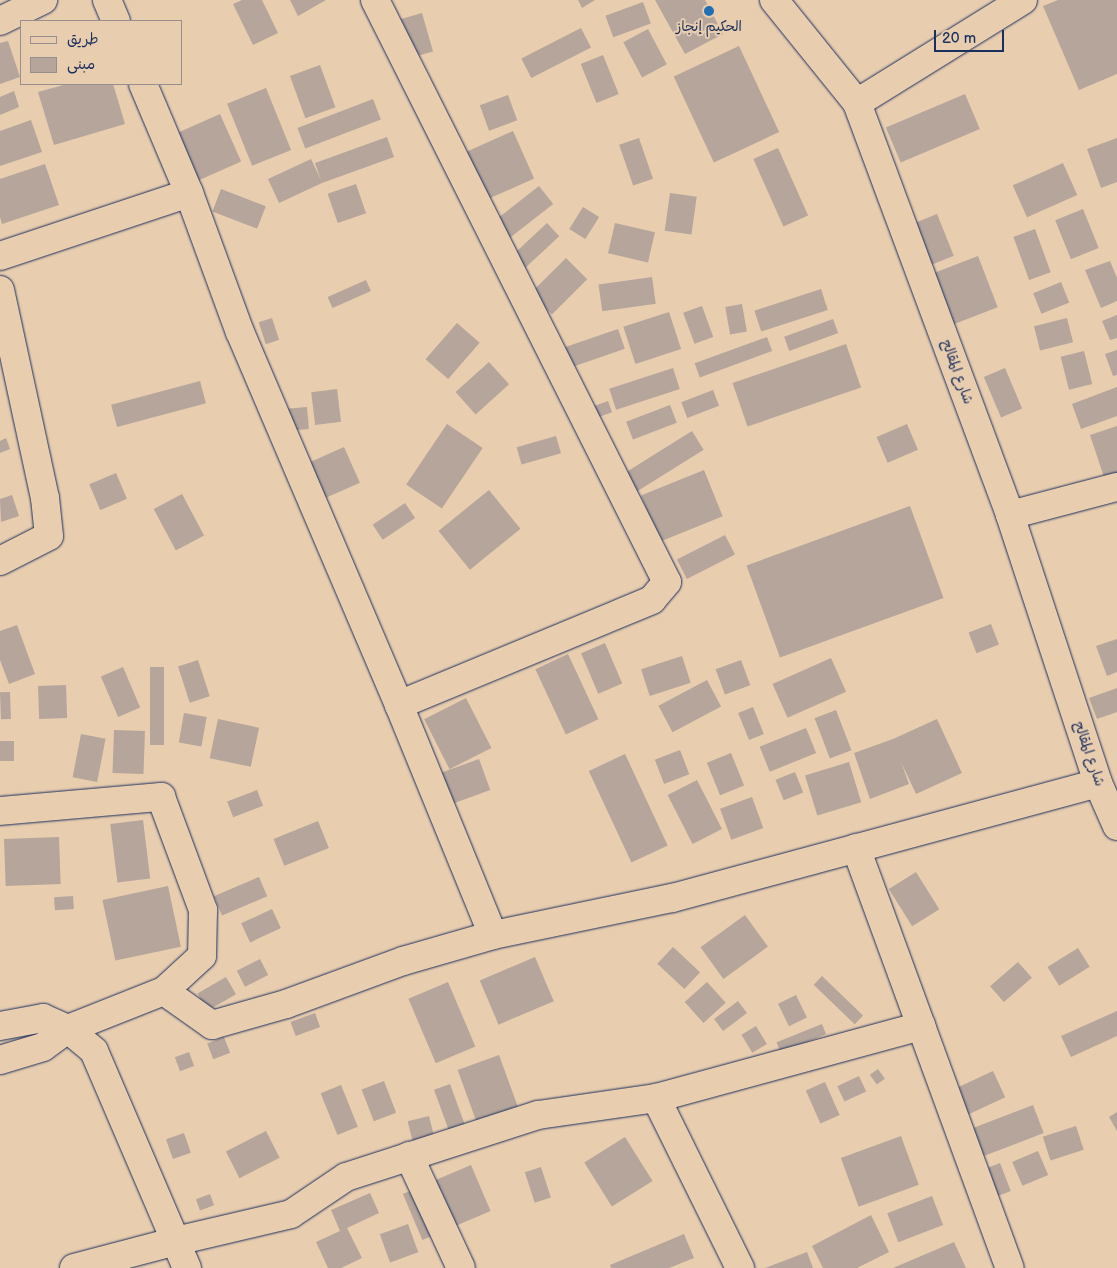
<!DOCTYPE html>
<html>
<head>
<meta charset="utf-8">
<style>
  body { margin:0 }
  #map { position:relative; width:1117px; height:1268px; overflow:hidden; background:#e8cdaf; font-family:"Balsamiq Sans","Playpen Sans Arabic",sans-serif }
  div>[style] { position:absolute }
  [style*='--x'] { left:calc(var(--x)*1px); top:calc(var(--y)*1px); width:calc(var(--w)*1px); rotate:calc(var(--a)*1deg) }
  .building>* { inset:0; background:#b5a59b; transform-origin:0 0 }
  .roads { filter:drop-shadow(0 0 1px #1b2f5e) drop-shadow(0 0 1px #1b2f5e) }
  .minor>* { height:28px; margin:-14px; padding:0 14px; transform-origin:14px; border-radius:14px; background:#e8cdaf }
  .dots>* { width:14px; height:14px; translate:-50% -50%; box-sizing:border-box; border:2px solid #e8cdaf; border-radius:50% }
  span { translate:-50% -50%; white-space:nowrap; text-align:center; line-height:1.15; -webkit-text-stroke:4px #e8cdaf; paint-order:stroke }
  .poi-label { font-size:14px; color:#1b2f5e }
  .street-label { font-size:14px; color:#1b2f5e }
  .legend { position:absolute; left:20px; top:20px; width:162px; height:65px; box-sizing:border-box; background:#e8cdaf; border:1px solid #968e8f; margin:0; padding:6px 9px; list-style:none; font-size:15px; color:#1b2f5e }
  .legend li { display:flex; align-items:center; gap:10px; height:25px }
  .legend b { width:25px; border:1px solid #968e8f }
  .scale { position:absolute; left:934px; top:30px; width:70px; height:22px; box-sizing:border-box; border:2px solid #1b2f5e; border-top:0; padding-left:6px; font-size:15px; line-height:18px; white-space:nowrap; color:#1b2f5e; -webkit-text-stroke:4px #e8cdaf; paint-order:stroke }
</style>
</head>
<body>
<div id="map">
  <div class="building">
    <div style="clip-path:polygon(242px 0,262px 0,278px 33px,253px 45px,233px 4px)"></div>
    <div style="clip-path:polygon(290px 0,326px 0,298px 16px)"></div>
    <div style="clip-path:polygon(578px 0,595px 0,582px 8px)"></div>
    <div style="clip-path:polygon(655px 0,705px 0,723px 34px,685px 54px)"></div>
    <div style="clip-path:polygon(1058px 0,1117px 0,1117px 74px,1079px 90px,1043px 6px)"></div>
    <div style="left:643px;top:2px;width:23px;height:40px;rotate:70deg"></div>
    <div style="left:422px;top:13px;width:40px;height:26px;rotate:74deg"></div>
    <div style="left:581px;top:28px;width:22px;height:67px;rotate:63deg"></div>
    <div style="left:648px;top:29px;width:40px;height:28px;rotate:62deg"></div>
    <div style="clip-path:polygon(8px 41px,20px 77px,0 84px,0 43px)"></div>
    <div style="left:739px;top:46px;width:95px;height:72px;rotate:65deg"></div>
    <div style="left:603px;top:55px;width:42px;height:24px;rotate:68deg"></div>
    <div style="left:320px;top:65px;width:45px;height:32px;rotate:70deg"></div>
    <div style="clip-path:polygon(67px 84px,113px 84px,125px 124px,54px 145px,38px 92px)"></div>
    <div style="left:266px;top:88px;width:67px;height:42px;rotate:68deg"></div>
    <div style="clip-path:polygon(14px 91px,19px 107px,0 115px,0 97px)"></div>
    <div style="left:965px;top:94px;width:38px;height:86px;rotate:67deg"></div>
    <div style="left:508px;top:95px;width:27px;height:30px;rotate:70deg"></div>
    <div style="left:373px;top:99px;width:22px;height:81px;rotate:69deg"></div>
    <div style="left:220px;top:114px;width:52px;height:47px;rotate:66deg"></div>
    <div style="clip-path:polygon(31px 120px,42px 152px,0 166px,0 131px)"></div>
    <div style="left:513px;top:131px;width:52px;height:54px;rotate:66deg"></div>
    <div style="clip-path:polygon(387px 137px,394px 157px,322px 183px,279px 203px,268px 179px,311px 159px,321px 180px,315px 163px)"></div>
    <div style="left:639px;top:138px;width:43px;height:21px;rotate:71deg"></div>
    <div style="clip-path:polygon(1117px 138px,1117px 182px,1101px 188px,1087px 149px)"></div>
    <div style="left:778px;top:148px;width:74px;height:27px;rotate:66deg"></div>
    <div style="left:1063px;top:163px;width:35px;height:55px;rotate:66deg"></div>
    <div style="clip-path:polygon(45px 164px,59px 205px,2px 224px,0 217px,0 179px)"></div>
    <div style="left:356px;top:184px;width:31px;height:30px;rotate:71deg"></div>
    <div style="left:539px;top:186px;width:23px;height:56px;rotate:52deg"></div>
    <div style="left:221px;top:189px;width:48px;height:24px;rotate:21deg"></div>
    <div style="left:670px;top:193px;width:27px;height:38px;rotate:8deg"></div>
    <div style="left:583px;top:207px;width:19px;height:26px;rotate:32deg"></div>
    <div style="left:1083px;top:209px;width:42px;height:30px;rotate:68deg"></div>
    <div style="left:937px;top:214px;width:45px;height:47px;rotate:68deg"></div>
    <div style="left:547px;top:223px;width:18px;height:54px;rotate:47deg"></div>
    <div style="left:615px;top:223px;width:41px;height:31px;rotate:13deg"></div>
    <div style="left:1035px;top:229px;width:46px;height:23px;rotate:70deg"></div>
    <div style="left:978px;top:256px;width:55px;height:59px;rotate:69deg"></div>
    <div style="left:566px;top:258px;width:30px;height:50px;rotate:45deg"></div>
    <div style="clip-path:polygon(1110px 261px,1117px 278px,1117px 301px,1101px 308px,1085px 270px)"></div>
    <div style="left:652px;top:277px;width:27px;height:54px;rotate:82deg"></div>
    <div style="left:366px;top:280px;width:12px;height:42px;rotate:66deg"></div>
    <div style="left:1061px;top:282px;width:22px;height:30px;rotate:68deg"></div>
    <div style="left:821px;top:289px;width:22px;height:70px;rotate:72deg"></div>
    <div style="left:742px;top:304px;width:28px;height:17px;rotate:80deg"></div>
    <div style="left:702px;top:306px;width:33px;height:20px;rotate:70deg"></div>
    <div style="left:669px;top:312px;width:39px;height:48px;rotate:72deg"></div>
    <div style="clip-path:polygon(1117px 315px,1117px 338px,1110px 340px,1102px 321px)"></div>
    <div style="left:272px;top:318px;width:23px;height:14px;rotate:72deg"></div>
    <div style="left:1067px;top:318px;width:25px;height:34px;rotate:76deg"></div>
    <div style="left:833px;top:319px;width:15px;height:52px;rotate:70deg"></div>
    <div style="left:457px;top:323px;width:30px;height:48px;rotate:41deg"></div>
    <div style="left:618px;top:329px;width:21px;height:61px;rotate:71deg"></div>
    <div style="left:767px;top:337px;width:15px;height:77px;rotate:70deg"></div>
    <div style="left:846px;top:344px;width:46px;height:120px;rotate:71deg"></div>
    <div style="clip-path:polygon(1117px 350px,1117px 375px,1113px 376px,1105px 354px)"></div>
    <div style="left:1084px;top:351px;width:34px;height:24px;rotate:76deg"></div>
    <div style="left:489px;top:362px;width:30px;height:45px;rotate:48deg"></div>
    <div style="left:673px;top:368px;width:22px;height:67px;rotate:72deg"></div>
    <div style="left:1005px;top:368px;width:44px;height:23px;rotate:67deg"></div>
    <div style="left:200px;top:381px;width:23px;height:92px;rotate:75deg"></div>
    <div style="clip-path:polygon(1117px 387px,1117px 416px,1081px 429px,1072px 404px)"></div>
    <div style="left:337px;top:389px;width:33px;height:26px;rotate:83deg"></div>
    <div style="left:713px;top:390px;width:17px;height:34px;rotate:69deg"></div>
    <div style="left:608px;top:401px;width:12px;height:17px;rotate:70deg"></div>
    <div style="left:670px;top:405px;width:19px;height:47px;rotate:69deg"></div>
    <div style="left:307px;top:407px;width:22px;height:26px;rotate:85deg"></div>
    <div style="left:447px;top:424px;width:43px;height:73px;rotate:34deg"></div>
    <div style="left:907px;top:424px;width:28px;height:33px;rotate:67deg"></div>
    <div style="clip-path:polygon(1117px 426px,1117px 476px,1105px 480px,1090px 435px)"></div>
    <div style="left:692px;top:431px;width:22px;height:83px;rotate:58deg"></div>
    <div style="left:556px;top:436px;width:18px;height:41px;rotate:74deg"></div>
    <div style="clip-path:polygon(6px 438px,10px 449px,0 453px,0 441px)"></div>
    <div style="left:344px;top:447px;width:39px;height:57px;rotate:66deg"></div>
    <div style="left:704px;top:470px;width:50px;height:68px;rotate:68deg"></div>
    <div style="left:116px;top:473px;width:28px;height:29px;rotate:67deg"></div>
    <div style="left:489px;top:490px;width:50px;height:65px;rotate:51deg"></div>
    <div style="left:182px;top:494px;width:47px;height:32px;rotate:62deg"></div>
    <div style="clip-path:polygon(12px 495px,19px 516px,1px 522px,0 499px)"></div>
    <div style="left:405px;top:503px;width:18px;height:39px;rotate:56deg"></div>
    <div style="left:910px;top:506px;width:98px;height:174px;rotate:70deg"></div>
    <div style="left:725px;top:535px;width:22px;height:54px;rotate:63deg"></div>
    <div style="left:991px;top:624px;width:22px;height:24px;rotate:69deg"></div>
    <div style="clip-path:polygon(17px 625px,35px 674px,9px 684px,0 660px,0 631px)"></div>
    <div style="clip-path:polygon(1117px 639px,1117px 672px,1107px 676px,1096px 646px)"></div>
    <div style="left:605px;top:643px;width:44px;height:26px;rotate:67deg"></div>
    <div style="left:568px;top:654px;width:72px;height:36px;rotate:65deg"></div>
    <div style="left:682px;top:656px;width:28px;height:43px;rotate:72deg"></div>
    <div style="left:831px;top:658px;width:37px;height:64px;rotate:66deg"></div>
    <div style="left:198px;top:660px;width:38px;height:21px;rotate:72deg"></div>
    <div style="left:741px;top:660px;width:27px;height:27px;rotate:70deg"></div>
    <div style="left:123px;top:667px;width:44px;height:24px;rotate:67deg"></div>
    <div style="left:150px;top:667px;width:14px;height:78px"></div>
    <div style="left:707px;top:680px;width:30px;height:55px;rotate:62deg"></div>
    <div style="left:66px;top:685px;width:33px;height:28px;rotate:88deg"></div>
    <div style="clip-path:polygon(1117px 688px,1117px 712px,1097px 719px,1089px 698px)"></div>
    <div style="left:10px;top:692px;width:27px;height:10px;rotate:88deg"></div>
    <div style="left:466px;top:698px;width:56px;height:47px;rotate:63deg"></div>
    <div style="left:753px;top:707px;width:29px;height:16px;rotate:68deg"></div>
    <div style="left:836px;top:710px;width:43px;height:23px;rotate:69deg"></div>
    <div style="left:184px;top:713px;width:23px;height:30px;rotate:10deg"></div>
    <div style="left:218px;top:719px;width:42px;height:40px;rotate:12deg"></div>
    <div style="clip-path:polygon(937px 719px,962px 773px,916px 794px,901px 762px,909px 784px,870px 799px,854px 753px,893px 739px)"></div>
    <div style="left:806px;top:728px;width:27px;height:50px;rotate:68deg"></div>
    <div style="left:114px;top:730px;width:31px;height:43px;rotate:2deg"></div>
    <div style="left:81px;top:734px;width:25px;height:44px;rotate:11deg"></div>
    <div style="left:0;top:741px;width:14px;height:20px"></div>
    <div style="left:680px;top:750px;width:26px;height:27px;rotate:69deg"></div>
    <div style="left:731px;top:753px;width:35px;height:26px;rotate:68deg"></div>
    <div style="left:625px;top:754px;width:101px;height:40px;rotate:65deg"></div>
    <div style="left:479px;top:759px;width:33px;height:66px;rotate:70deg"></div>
    <div style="left:849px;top:762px;width:42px;height:46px;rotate:73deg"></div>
    <div style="left:795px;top:772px;width:22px;height:21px;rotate:68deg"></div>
    <div style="left:697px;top:780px;width:55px;height:33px;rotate:63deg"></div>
    <div style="left:257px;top:790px;width:17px;height:32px;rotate:69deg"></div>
    <div style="left:752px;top:797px;width:33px;height:34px;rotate:70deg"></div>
    <div style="left:143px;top:820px;width:59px;height:33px;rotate:83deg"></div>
    <div style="left:318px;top:821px;width:29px;height:48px;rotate:68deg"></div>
    <div style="left:59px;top:837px;width:47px;height:55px;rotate:88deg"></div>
    <div style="left:916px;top:872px;width:44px;height:32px;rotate:58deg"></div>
    <div style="left:259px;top:877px;width:21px;height:49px;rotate:67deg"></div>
    <div style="left:168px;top:886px;width:62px;height:67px;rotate:78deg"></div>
    <div style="left:73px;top:896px;width:13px;height:19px;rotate:86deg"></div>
    <div style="left:272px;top:909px;width:21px;height:34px;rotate:65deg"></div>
    <div style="left:745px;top:915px;width:39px;height:55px;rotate:54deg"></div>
    <div style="left:673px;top:947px;width:37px;height:23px;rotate:43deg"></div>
    <div style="left:1078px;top:948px;width:22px;height:36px;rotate:58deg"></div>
    <div style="left:535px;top:957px;width:48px;height:60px;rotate:67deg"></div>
    <div style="left:260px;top:959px;width:18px;height:26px;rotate:63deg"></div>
    <div style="left:1018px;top:962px;width:21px;height:37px;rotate:49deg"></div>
    <div style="left:822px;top:976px;width:57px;height:12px;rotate:44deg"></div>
    <div style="left:226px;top:977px;width:20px;height:33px;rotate:60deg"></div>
    <div style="left:448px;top:982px;width:70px;height:43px;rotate:67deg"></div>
    <div style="left:707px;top:982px;width:28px;height:30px;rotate:48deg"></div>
    <div style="left:796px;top:995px;width:25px;height:20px;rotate:64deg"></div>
    <div style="left:738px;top:1001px;width:15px;height:30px;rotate:53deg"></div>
    <div style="clip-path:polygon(1117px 1011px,1117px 1036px,1071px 1057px,1061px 1036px)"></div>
    <div style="left:315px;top:1013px;width:15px;height:26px;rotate:70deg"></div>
    <div style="left:822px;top:1024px;width:11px;height:49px;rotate:68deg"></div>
    <div style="left:756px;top:1026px;width:21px;height:17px;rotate:59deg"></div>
    <div style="left:224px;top:1037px;width:17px;height:18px;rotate:69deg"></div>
    <div style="left:189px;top:1052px;width:15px;height:15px;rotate:70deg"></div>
    <div style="left:499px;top:1055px;width:56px;height:44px;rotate:70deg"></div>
    <div style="left:878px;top:1069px;width:12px;height:10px;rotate:55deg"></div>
    <div style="left:993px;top:1071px;width:29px;height:51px;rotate:65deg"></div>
    <div style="left:859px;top:1076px;width:17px;height:24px;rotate:65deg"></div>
    <div style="left:384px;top:1081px;width:34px;height:24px;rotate:69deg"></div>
    <div style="left:825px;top:1082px;width:36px;height:21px;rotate:66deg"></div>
    <div style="left:450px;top:1084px;width:49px;height:17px;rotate:70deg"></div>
    <div style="left:341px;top:1085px;width:45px;height:22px;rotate:68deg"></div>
    <div style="left:1033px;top:1105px;width:30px;height:67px;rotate:69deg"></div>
    <div style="clip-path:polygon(1117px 1112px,1117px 1131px,1109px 1117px)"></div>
    <div style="left:429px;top:1116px;width:21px;height:22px;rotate:76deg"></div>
    <div style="left:1076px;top:1126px;width:25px;height:35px;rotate:72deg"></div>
    <div style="left:266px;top:1131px;width:30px;height:45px;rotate:63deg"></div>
    <div style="left:184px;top:1133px;width:21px;height:19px;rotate:71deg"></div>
    <div style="left:901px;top:1136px;width:52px;height:64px;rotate:70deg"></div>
    <div style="left:625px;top:1137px;width:52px;height:48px;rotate:58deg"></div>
    <div style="left:1038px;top:1151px;width:26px;height:28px;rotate:67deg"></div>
    <div style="left:1000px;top:1163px;width:30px;height:15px;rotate:69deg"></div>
    <div style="left:471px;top:1165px;width:50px;height:74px;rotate:67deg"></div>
    <div style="left:541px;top:1167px;width:32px;height:17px;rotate:72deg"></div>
    <div style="clip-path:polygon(370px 1193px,379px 1213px,347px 1228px,362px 1258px,341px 1268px,328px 1268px,316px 1242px,340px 1231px,331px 1210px)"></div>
    <div style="left:210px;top:1194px;width:12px;height:15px;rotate:70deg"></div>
    <div style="left:932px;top:1196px;width:31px;height:48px;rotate:69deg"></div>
    <div style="clip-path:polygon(871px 1215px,889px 1252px,857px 1268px,823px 1268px,812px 1246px)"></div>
    <div style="left:408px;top:1224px;width:30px;height:30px;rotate:70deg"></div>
    <div style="clip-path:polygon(684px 1234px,694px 1258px,669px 1268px,611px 1268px,610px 1265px)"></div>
    <div style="clip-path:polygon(954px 1242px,966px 1268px,893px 1268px)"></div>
    <div style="clip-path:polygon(807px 1252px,813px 1268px,765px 1268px)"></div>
  </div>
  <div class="roads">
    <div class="minor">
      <div style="--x:107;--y:0;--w:23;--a:67"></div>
      <div style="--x:375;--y:0;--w:651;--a:63.36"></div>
      <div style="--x:667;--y:582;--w:23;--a:130"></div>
      <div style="--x:652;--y:600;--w:274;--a:157.5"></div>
      <div style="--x:774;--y:0;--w:132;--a:51.1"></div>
      <div style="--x:1023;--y:0;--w:195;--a:148.2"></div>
      <div style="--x:857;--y:103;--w:439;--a:69.6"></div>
      <div style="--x:1010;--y:515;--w:282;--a:71.8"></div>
      <div style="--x:1098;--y:783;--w:47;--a:66.2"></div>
      <div style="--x:0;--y:21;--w:48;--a:-26"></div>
      <div style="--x:143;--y:84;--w:118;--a:67.1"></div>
      <div style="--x:0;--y:256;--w:199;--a:-18.4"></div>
      <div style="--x:189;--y:193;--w:148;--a:69.9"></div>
      <div style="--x:240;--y:332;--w:405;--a:66.9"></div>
      <div style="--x:399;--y:705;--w:248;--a:67.8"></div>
      <div style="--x:0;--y:290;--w:213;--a:77.8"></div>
      <div style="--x:45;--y:498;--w:38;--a:84"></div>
      <div style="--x:49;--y:536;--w:55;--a:153"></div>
      <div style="--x:1010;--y:515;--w:111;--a:-14.7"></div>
      <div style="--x:0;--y:811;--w:162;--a:-5"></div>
      <div style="--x:161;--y:797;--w:121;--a:69.6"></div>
      <div style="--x:203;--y:910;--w:46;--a:91.2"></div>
      <div style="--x:202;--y:956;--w:52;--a:137.4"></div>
      <div style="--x:856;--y:848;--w:447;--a:69.9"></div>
      <div style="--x:0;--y:1026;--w:44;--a:-10.5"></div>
      <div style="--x:43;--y:1018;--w:27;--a:24"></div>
      <div style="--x:68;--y:1029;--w:34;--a:40"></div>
      <div style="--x:94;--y:1051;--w:236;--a:66.8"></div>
      <div style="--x:0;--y:1060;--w:45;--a:-16.8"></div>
      <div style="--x:43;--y:1047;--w:31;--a:-36"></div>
      <div style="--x:68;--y:1029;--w:103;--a:-21.6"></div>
      <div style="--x:164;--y:991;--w:59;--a:35.3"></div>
      <div style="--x:212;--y:1025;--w:77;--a:-15.8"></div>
      <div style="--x:286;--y:1004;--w:125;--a:-20.2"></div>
      <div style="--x:403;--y:961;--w:94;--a:-16.1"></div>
      <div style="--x:493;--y:935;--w:183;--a:-11.7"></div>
      <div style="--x:672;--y:898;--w:441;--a:-15.1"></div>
      <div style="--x:656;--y:1098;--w:275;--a:-15.2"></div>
      <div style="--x:409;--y:1156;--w:123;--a:65.1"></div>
      <div style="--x:74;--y:1268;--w:106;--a:-14.8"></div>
      <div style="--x:176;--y:1241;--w:118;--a:-13.2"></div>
      <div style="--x:291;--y:1214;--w:66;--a:-33.9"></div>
      <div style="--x:346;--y:1177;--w:202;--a:-17.9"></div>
      <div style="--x:538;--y:1115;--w:119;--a:-8.2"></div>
      <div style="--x:656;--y:1098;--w:190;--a:63.7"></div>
    </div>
  </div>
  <div class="dots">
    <div style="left:709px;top:11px;background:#1f6fb2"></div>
  </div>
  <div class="poi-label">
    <span style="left:709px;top:27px">الحكيم إنجاز</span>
  </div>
  <div class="street-label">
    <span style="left:957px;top:372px;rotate:70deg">شارع المقالح</span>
    <span style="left:1089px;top:754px;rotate:71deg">شارع المقالح</span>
  </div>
  <ul class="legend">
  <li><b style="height:6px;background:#e8cdaf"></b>طريق</li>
  <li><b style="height:14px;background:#b5a59b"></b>مبنى</li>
  </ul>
  <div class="scale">20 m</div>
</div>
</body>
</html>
